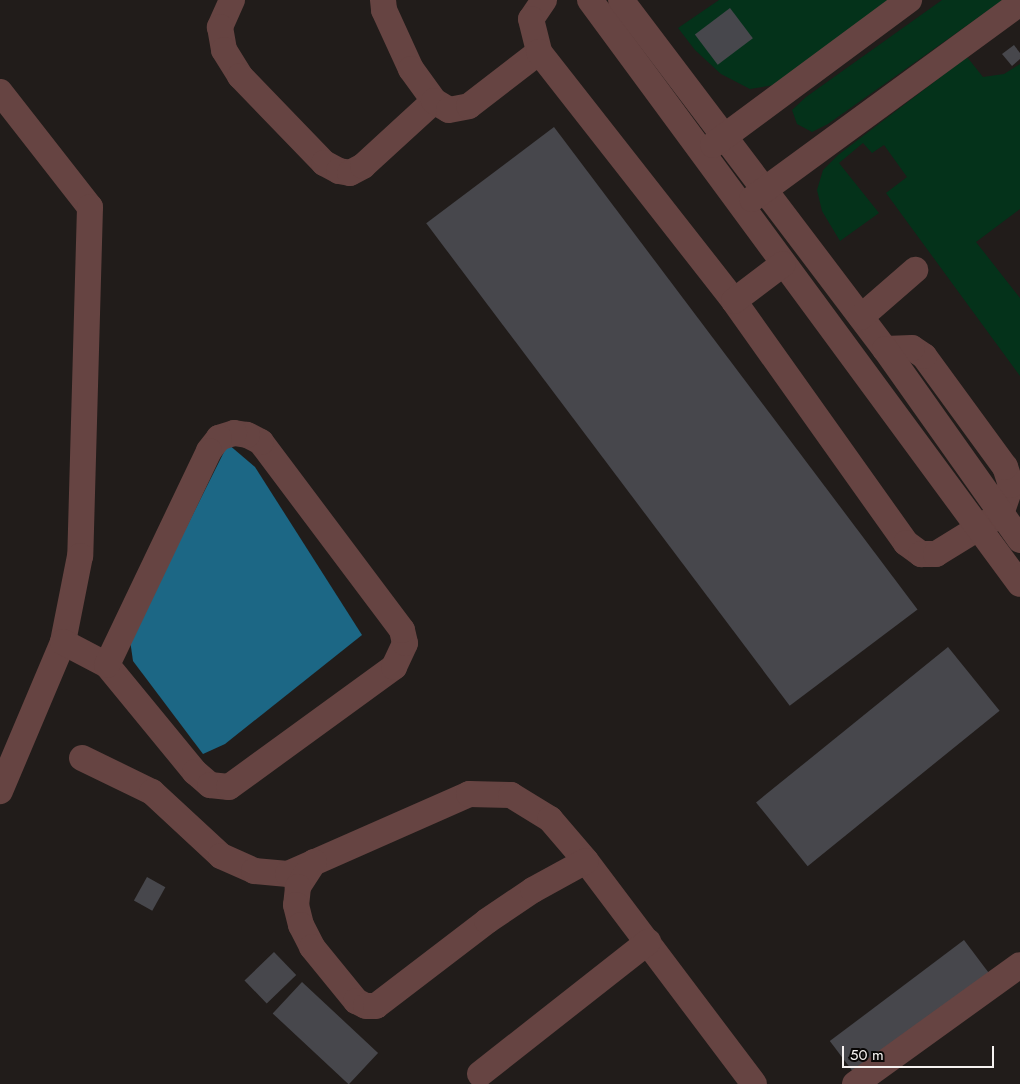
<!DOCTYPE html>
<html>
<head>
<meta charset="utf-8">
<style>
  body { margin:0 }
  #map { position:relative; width:1020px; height:1084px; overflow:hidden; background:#211c1a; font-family:Jost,sans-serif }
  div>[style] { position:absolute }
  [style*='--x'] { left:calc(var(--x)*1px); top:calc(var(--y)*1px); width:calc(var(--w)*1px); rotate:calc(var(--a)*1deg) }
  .green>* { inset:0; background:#04321a }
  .water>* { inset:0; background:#1c6785 }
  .building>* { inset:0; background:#47474c; transform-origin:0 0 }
  .minor>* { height:26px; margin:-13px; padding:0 13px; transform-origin:13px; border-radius:13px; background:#664442 }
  span { translate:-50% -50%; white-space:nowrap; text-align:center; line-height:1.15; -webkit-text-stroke:4px #090706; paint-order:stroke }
  .scale { position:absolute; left:842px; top:1046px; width:152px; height:22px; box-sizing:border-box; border:2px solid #f6f2f1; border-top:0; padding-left:6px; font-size:15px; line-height:18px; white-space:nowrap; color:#f6f2f1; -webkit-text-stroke:4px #090706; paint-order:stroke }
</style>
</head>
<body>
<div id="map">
  <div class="green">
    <div style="clip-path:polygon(719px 0,896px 0,780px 84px,750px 89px,721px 74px,695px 50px,678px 28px)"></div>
    <div style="clip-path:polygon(942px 0,1003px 0,828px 124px,812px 132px,797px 124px,792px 110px,806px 97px)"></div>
    <div style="clip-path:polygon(967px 57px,983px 77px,1004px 74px,1020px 64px,1020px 209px,976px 242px,1020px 298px,1020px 376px,886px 193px,907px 177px,884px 145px,872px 153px,863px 143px,839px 163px,879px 213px,840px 241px,822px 211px,817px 190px,823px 170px,838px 155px)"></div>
  </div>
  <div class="water">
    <div style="clip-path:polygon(228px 444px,255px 467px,362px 635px,225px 744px,203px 754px,133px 661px,130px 640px)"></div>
  </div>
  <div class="building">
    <div style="left:730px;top:8px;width:38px;height:44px;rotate:53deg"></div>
    <div style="clip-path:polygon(1014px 45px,1020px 53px,1020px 59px,1012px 66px,1002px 54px)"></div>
    <div style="left:554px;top:127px;width:604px;height:160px;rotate:53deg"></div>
    <div style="left:948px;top:647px;width:82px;height:247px;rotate:51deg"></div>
    <div style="left:147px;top:877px;width:21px;height:27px;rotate:29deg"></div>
    <div style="left:964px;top:940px;width:41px;height:168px;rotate:53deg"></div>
    <div style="left:274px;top:952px;width:32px;height:41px;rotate:46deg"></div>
    <div style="left:302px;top:982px;width:104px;height:43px;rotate:43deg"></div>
  </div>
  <div class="minor">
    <div style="--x:232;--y:0;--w:30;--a:114"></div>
    <div style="--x:220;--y:27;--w:23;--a:80"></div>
    <div style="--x:224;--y:50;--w:31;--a:58"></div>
    <div style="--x:240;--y:76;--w:121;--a:46"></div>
    <div style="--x:324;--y:163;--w:17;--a:28"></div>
    <div style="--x:339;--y:171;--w:11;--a:10"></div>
    <div style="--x:350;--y:173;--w:15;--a:-28"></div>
    <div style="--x:363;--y:166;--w:96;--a:-42.5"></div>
    <div style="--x:383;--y:0;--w:10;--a:84"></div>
    <div style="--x:384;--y:10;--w:65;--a:65.4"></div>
    <div style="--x:411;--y:69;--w:39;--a:54"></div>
    <div style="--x:434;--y:101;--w:17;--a:31"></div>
    <div style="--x:449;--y:110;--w:20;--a:-11"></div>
    <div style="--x:469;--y:106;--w:88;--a:-37.6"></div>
    <div style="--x:544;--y:0;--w:23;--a:124"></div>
    <div style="--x:531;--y:19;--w:34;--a:76"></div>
    <div style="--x:539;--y:52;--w:316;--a:51.9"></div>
    <div style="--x:734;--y:301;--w:297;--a:54.6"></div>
    <div style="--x:906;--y:543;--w:19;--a:36"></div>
    <div style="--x:921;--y:554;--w:15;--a:0"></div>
    <div style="--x:936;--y:554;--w:76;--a:-31.6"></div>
    <div style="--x:1001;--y:514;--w:31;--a:-71"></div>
    <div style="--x:1011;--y:485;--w:19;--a:-108"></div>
    <div style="--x:1005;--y:467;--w:137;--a:-126.1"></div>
    <div style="--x:924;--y:356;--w:14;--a:-146"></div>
    <div style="--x:912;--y:348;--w:27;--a:178"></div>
    <div style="--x:590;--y:0;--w:725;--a:53.64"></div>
    <div style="--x:621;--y:0;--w:438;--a:52.9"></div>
    <div style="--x:885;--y:349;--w:234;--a:54.7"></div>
    <div style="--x:0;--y:92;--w:146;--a:52"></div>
    <div style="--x:90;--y:207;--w:349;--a:91.6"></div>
    <div style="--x:80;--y:556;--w:88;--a:101.2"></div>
    <div style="--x:63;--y:642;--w:162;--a:112.9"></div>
    <div style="--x:713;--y:145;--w:244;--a:-36.5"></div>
    <div style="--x:752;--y:199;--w:332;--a:-36.2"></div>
    <div style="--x:734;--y:301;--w:61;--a:-37.1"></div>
    <div style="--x:861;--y:317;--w:72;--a:-41"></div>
    <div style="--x:63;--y:642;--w:50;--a:27.6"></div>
    <div style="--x:107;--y:665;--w:139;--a:50.6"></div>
    <div style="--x:195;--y:772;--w:20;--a:41"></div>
    <div style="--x:210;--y:785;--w:19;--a:6"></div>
    <div style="--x:229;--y:787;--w:204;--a:-36"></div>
    <div style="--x:394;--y:667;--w:26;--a:-65"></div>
    <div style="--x:405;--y:643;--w:13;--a:-103"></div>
    <div style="--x:402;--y:630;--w:235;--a:-126.9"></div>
    <div style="--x:261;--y:442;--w:16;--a:-153"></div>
    <div style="--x:247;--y:435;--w:13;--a:-171"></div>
    <div style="--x:234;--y:433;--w:16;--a:162"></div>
    <div style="--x:219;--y:438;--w:16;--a:128"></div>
    <div style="--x:209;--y:451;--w:237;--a:115.5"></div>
    <div style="--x:82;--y:758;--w:78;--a:25.9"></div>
    <div style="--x:152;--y:792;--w:94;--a:42.8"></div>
    <div style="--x:221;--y:856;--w:36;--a:24"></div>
    <div style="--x:254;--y:871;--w:34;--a:5"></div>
    <div style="--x:288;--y:874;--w:198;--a:-23.8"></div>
    <div style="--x:469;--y:794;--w:42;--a:1.4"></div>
    <div style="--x:511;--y:795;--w:46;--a:31.6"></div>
    <div style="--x:550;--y:819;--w:55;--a:49.4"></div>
    <div style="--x:586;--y:861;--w:279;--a:53"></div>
    <div style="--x:314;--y:862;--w:30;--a:123"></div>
    <div style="--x:298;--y:887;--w:18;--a:96"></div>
    <div style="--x:296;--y:905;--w:21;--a:76"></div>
    <div style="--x:301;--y:925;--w:25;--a:63"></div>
    <div style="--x:312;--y:947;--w:70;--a:50.8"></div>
    <div style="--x:356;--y:1001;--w:11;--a:27"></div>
    <div style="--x:366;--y:1006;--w:10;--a:0"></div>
    <div style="--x:376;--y:1006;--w:140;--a:-37.4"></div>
    <div style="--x:487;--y:921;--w:55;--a:-34"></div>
    <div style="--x:533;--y:890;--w:60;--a:-28.7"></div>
    <div style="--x:480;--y:1074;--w:214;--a:-38.2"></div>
    <div style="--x:855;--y:1084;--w:203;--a:-35.8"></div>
  </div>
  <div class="scale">50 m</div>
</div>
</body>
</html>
